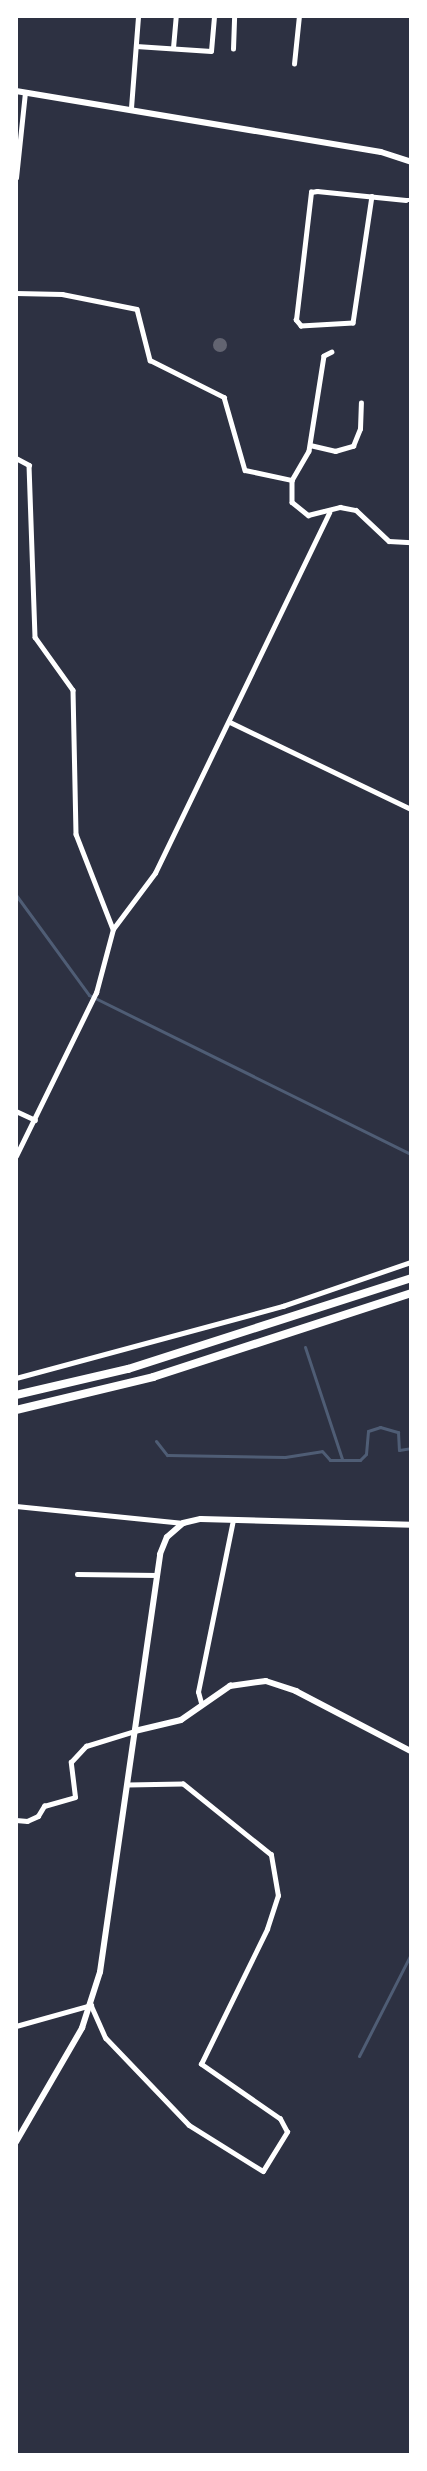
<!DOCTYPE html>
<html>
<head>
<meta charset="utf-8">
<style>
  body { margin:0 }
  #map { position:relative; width:427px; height:2471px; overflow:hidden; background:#2d3142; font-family:Inter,sans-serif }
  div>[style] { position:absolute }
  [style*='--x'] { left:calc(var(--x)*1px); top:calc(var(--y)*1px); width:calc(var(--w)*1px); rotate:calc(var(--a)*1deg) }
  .stream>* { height:3px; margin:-1.5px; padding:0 1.5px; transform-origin:1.5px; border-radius:1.5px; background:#4f5d75 }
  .building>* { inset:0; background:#626471 }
  .round { border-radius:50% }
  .minor>* { height:4.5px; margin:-2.25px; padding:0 2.25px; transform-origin:2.25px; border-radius:2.25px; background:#fff }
  .tertiary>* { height:5.5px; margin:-2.75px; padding:0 2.75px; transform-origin:2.75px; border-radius:2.75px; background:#fff }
  .secondary>* { height:6px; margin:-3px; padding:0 3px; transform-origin:3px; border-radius:3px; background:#fff }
  .trunk>* { height:8px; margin:-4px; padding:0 4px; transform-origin:4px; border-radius:4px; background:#fff }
  span { translate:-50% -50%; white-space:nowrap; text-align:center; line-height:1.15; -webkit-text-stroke:4px #fff; paint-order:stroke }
  .frame { position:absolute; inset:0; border:18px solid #fff; pointer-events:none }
</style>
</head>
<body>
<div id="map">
  <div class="stream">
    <div style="--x:16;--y:895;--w:124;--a:53.9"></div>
    <div style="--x:89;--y:995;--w:359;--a:26.3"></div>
    <div style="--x:305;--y:1347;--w:118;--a:71.7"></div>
    <div style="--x:156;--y:1441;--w:18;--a:52"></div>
    <div style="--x:167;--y:1455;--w:118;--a:1"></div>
    <div style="--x:285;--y:1457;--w:37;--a:-9"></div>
    <div style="--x:322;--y:1451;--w:12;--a:48"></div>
    <div style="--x:330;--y:1460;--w:30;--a:0"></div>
    <div style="--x:360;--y:1460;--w:8;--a:-45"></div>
    <div style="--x:366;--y:1454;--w:23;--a:-85"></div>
    <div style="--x:368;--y:1431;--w:13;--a:-18"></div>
    <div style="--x:380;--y:1427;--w:19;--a:16"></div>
    <div style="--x:398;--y:1432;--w:18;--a:87"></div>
    <div style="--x:399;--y:1450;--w:12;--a:-9"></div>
    <div style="--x:359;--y:2056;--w:114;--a:-63"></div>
  </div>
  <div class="building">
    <div class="round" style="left:213px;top:338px;width:14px;height:14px"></div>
  </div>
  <div class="minor">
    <div style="--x:136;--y:46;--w:75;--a:3.8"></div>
    <div style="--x:211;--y:51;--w:35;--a:-85"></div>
    <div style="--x:173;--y:48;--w:32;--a:-85"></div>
    <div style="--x:233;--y:49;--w:33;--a:-88"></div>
    <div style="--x:294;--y:64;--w:48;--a:-84.1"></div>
    <div style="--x:131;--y:108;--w:92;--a:-85.6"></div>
    <div style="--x:16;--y:178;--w:86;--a:-84"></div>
    <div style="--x:372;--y:196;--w:128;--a:98.5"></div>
    <div style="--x:353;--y:323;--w:52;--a:176.7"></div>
    <div style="--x:301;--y:326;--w:8;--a:-130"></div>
    <div style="--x:296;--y:320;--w:129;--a:-83.3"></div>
    <div style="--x:311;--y:192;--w:6;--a:-9"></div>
    <div style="--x:317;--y:191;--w:89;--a:5.8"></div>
    <div style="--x:406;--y:200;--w:5;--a:0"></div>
    <div style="--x:16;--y:293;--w:46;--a:1.2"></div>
    <div style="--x:62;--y:294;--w:76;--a:11.3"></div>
    <div style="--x:137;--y:309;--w:53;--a:75.7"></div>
    <div style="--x:150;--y:360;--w:83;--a:26.6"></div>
    <div style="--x:224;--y:397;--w:76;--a:74"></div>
    <div style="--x:245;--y:470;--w:48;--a:12"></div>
    <div style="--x:332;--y:352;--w:9;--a:153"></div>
    <div style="--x:324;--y:356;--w:96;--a:99"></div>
    <div style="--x:309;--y:451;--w:34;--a:120"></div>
    <div style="--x:292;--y:480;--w:22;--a:90"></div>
    <div style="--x:292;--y:502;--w:21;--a:39"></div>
    <div style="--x:308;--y:515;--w:33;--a:-14"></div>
    <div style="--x:340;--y:507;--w:16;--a:11"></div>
    <div style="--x:356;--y:510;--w:45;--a:43.2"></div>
    <div style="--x:389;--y:541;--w:22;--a:3"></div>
    <div style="--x:310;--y:445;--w:26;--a:13"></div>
    <div style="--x:335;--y:451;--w:19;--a:-16"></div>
    <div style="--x:353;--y:446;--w:18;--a:-68"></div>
    <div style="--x:360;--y:429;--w:26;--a:-88"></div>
    <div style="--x:16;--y:458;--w:15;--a:28"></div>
    <div style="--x:29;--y:465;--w:172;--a:88"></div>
    <div style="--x:35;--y:637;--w:65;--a:54.4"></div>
    <div style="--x:73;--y:690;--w:144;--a:88.8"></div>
    <div style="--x:76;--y:834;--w:102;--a:68.7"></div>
    <div style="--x:230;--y:722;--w:201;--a:25.7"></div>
    <div style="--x:16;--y:1111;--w:21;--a:25"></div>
    <div style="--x:16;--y:1156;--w:182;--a:-63.9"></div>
    <div style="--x:96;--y:993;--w:66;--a:-75.1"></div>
    <div style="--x:113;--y:929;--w:70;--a:-53.1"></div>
    <div style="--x:155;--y:873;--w:400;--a:-64.2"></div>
    <div style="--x:16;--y:1378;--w:277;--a:-15.1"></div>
    <div style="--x:283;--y:1306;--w:135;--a:-19"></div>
    <div style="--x:16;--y:1506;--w:168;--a:5.8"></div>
    <div style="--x:77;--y:1574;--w:80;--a:0.7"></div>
    <div style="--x:201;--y:1703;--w:11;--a:-105"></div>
    <div style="--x:198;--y:1692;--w:176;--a:-78.5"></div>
    <div style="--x:16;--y:1820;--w:11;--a:5"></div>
    <div style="--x:27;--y:1821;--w:12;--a:-24"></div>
    <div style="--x:38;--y:1816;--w:12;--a:-59"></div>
    <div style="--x:44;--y:1806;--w:32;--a:-16"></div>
    <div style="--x:75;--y:1797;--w:35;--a:-97"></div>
    <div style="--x:71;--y:1762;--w:22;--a:-47"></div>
    <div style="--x:86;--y:1746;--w:51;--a:-17"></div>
    <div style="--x:16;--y:2026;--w:78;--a:-15.6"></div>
    <div style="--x:91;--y:2005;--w:36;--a:66"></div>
    <div style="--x:106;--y:2038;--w:120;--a:46.3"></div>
    <div style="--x:189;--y:2125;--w:87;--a:31.9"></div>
    <div style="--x:263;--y:2171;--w:46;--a:-58.4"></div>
    <div style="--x:287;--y:2132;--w:15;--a:-118"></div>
    <div style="--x:280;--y:2119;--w:96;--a:-145.2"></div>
    <div style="--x:201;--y:2064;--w:150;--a:-63.9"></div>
    <div style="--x:267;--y:1929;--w:35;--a:-72"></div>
    <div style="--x:278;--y:1896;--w:42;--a:-99.7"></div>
    <div style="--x:271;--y:1855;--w:113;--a:-141.1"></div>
    <div style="--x:183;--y:1784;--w:55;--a:179"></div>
  </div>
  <div class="tertiary">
    <div style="--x:135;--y:1731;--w:47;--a:-13.4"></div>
    <div style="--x:181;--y:1720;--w:60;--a:-34.8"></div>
    <div style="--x:230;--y:1686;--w:36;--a:-8"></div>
    <div style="--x:266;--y:1681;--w:32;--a:18"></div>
    <div style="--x:296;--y:1691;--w:130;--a:27.6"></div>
  </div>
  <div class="secondary">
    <div style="--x:16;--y:91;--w:370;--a:9.5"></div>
    <div style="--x:381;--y:152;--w:32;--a:18"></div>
    <div style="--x:16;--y:2142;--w:132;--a:-59.9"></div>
    <div style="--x:82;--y:2028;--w:59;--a:-72.2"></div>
    <div style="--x:100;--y:1972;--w:422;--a:-81.8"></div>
    <div style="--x:160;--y:1554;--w:18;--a:-68"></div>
    <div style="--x:167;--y:1537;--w:21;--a:-41"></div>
    <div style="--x:183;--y:1523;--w:18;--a:-13"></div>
    <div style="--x:201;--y:1519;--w:210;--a:1.6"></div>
  </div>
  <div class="trunk">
    <div style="--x:16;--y:1395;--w:115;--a:-13.1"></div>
    <div style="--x:128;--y:1369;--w:297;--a:-17.8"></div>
    <div style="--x:16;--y:1410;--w:141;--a:-13.5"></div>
    <div style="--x:153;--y:1377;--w:271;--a:-18"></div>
  </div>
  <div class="frame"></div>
</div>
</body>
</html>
